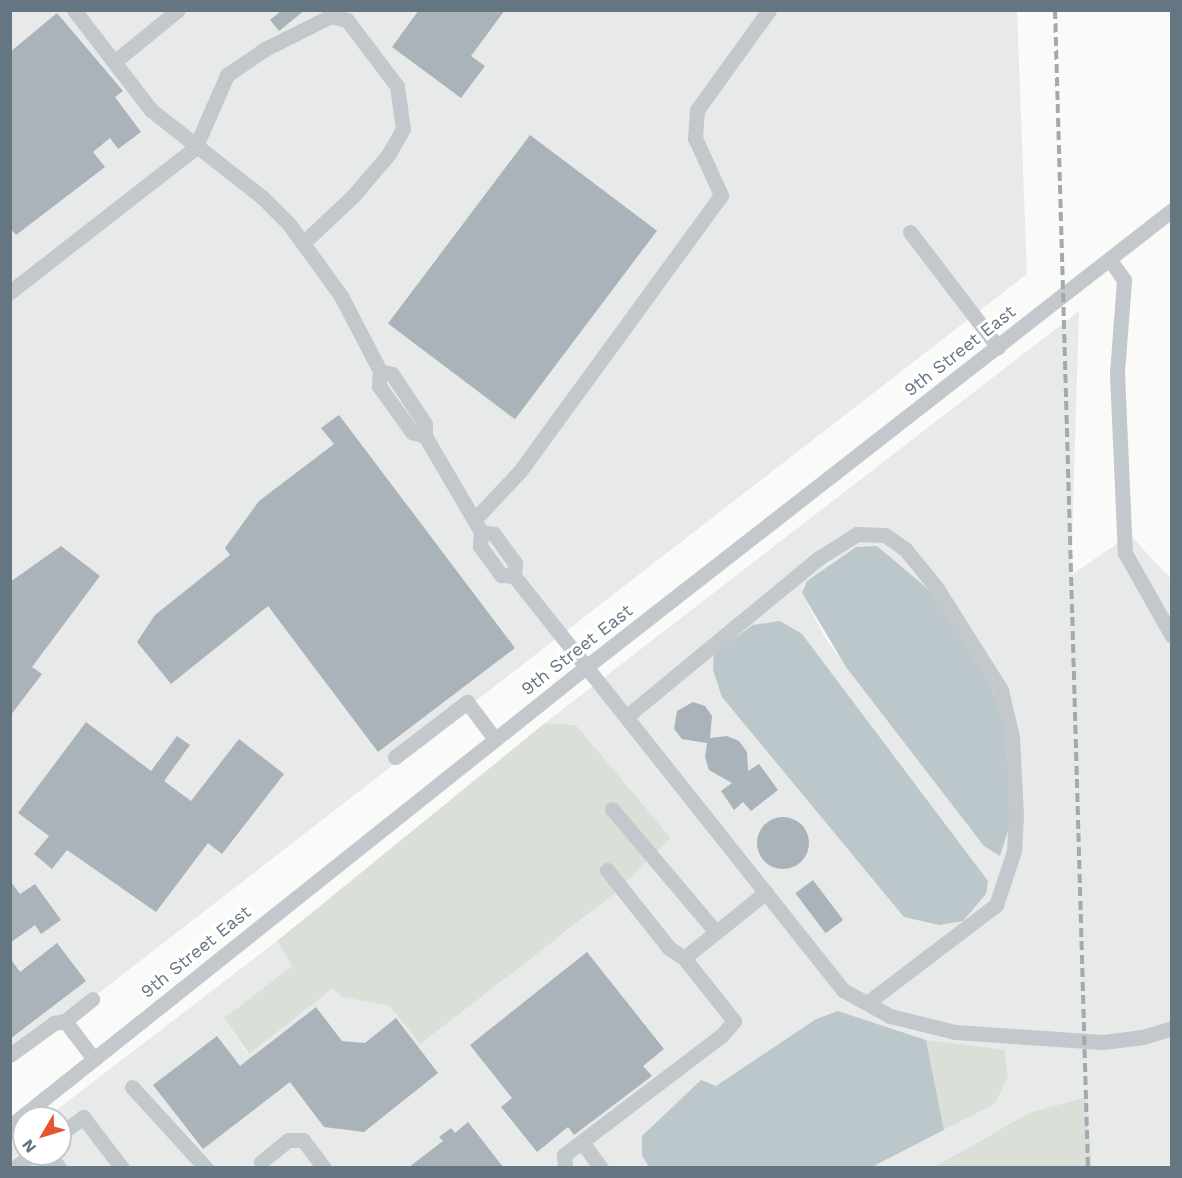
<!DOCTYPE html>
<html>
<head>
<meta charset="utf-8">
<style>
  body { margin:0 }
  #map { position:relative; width:1182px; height:1178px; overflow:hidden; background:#fafaf8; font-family:"Work Sans",sans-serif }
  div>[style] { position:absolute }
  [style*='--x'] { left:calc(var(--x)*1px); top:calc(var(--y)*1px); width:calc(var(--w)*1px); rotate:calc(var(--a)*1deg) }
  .built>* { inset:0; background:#e8e9e9 }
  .green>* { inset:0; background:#dadfd7 }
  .water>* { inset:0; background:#bbc7cb }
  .building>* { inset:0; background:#aab3b9; transform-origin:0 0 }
  .round { border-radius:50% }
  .minor>* { height:15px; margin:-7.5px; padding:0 7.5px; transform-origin:7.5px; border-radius:7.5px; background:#c3c8cc }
  .rail>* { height:4px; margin-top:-2px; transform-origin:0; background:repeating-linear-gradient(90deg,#a2aab0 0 9px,transparent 0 13.5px) }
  span { translate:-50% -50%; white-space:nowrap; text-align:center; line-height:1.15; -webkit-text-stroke:6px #fff; paint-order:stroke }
  .street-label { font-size:18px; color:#657683 }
  .frame { position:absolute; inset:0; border:12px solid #657683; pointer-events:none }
  .north { position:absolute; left:12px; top:1106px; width:60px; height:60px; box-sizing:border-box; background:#fff; border:2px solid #c1c8cd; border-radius:50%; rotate:232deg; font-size:16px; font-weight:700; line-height:24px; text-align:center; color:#657683 }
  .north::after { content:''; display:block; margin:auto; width:21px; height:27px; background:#e4572e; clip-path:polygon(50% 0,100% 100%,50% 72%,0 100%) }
</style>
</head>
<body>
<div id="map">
  <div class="built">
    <div style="clip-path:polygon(11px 11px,1017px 11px,1027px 274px,11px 1061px)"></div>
    <div style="clip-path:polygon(evenodd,1079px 311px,1071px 575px,1130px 535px,1171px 579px,1171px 1167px,1092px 1167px,1086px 1097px,1031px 1112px,934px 1167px,872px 1167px,995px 1104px,1008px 1077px,1005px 1050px,932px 1043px,838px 1011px,816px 1019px,716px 1086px,642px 1156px,649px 1167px,11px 1168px,11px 1147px,24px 1136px,24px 1154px,60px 1154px,60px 1118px,46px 1118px,277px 941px,292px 966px,224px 1018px,248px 1054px,332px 989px,342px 997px,390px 1006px,563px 934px,614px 894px,671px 838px,576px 725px,545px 723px,1079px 311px,856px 547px,864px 690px,826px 639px,802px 593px,807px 581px,856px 547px)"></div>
  </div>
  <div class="green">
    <div style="clip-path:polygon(545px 723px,576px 725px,671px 838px,614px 894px,420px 1044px,390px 1006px,342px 997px,332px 989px,249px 1054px,224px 1018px,292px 966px,277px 941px)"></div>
    <div style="clip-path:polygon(926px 1040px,1005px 1050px,1008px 1077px,995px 1104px,944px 1130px)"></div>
    <div style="clip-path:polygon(1086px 1097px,1092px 1167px,934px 1167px,1031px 1112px)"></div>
  </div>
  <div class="water">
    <div style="clip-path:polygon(877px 546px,929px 590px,986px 676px,1007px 723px,1014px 812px,1000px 856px,984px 846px,846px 667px,802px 593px,807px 581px,856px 547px)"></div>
    <div style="clip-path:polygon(780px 621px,802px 634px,988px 881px,986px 894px,963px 921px,939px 925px,904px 917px,722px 697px,713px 670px,714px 653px,753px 625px)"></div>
    <div style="clip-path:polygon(838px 1011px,926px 1040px,944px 1130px,872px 1167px,649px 1167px,642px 1156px,642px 1136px,701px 1080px,716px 1086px,816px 1019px)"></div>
  </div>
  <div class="building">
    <div style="clip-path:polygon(282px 10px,305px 10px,279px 31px,270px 20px)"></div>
    <div style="clip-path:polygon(419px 10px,505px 10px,471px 56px,485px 66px,461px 98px,392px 47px)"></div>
    <div style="clip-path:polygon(57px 13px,123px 91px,115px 97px,141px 132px,118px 149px,110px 138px,93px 152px,105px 167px,16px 235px,10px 228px,10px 52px)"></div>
    <div style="left:530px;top:135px;width:159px;height:236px;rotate:37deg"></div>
    <div style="clip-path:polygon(339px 415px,515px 648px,378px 752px,268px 606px,171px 684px,137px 642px,155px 615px,230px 555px,225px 548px,259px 501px,334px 444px,321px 428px)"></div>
    <div style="clip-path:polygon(61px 546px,100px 576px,32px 667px,42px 674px,10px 716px,10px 582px)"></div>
    <div style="clip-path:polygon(693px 702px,705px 706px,712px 716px,710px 738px,727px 736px,739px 741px,747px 752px,748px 771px,759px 764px,778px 790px,751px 811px,743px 802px,734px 810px,721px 791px,732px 783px,709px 770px,705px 757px,707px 743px,682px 739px,674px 729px,677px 711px)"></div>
    <div style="clip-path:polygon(86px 722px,151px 771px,177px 736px,190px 745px,164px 781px,191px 801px,239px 739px,284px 774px,222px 854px,208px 843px,156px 912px,67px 850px,52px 869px,34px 854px,49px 836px,18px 813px)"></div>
    <div class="round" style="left:757px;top:817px;width:52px;height:52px"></div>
    <div style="left:813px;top:880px;width:50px;height:22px;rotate:53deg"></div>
    <div style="clip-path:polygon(10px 881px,20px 894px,35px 884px,61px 920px,41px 934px,35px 925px,10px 943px)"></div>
    <div style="clip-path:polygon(57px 943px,86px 981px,10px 1039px,10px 958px,20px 972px)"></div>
    <div style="clip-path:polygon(587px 952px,664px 1049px,643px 1066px,652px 1076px,574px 1135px,568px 1127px,537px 1152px,501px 1107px,512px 1098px,470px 1045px)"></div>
    <div style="clip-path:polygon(316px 1007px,342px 1041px,365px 1043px,396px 1018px,438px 1073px,364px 1132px,324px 1127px,290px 1082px,203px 1149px,153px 1085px,217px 1036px,240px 1066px)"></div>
    <div style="clip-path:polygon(468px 1122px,503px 1167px,409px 1167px,443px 1141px,439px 1137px,451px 1128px,455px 1133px)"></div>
  </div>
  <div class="minor">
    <div style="--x:74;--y:10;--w:126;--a:52.4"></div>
    <div style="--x:151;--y:110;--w:141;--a:38.1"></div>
    <div style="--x:262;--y:197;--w:38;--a:45"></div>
    <div style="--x:289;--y:224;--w:89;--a:54.2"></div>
    <div style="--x:341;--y:296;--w:85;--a:62.5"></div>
    <div style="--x:380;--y:371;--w:15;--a:94"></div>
    <div style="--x:379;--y:386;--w:57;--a:54.3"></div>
    <div style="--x:412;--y:432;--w:14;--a:17"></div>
    <div style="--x:425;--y:436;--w:12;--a:-90"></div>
    <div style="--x:425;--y:424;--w:60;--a:-123.4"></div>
    <div style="--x:392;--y:374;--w:12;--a:-166"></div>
    <div style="--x:114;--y:62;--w:82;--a:-39.1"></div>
    <div style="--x:910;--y:232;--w:145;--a:52.6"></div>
    <div style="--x:1110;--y:260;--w:24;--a:55"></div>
    <div style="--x:1124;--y:280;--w:93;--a:94.3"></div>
    <div style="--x:1117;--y:373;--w:180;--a:87.5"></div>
    <div style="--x:1125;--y:553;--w:95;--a:60.5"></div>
    <div style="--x:10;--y:292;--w:234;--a:-37.9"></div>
    <div style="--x:195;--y:148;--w:80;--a:-66.3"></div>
    <div style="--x:227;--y:75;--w:46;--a:-34.4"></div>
    <div style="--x:265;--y:49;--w:74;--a:-26.6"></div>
    <div style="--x:331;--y:16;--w:16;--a:14"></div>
    <div style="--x:347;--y:20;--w:83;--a:52.9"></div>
    <div style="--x:397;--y:86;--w:43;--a:82.1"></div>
    <div style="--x:403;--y:129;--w:30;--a:120"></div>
    <div style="--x:388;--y:155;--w:54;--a:130.5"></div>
    <div style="--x:353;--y:196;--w:69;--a:136.8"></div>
    <div style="--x:425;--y:436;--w:111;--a:59.7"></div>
    <div style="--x:481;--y:532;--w:14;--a:94"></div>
    <div style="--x:480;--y:546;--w:36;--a:54"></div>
    <div style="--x:501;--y:575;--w:13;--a:4"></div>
    <div style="--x:514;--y:576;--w:13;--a:-86"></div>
    <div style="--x:515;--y:563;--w:36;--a:-126"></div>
    <div style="--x:494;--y:534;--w:13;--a:-171"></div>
    <div style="--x:474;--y:520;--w:67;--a:-46.8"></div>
    <div style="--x:520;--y:471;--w:341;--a:-53.9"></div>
    <div style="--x:721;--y:195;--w:63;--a:-114.5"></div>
    <div style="--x:695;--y:138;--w:28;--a:-86"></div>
    <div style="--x:697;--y:110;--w:123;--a:-54.2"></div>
    <div style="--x:514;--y:576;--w:529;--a:51.53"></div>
    <div style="--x:843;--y:990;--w:54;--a:29"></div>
    <div style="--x:890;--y:1016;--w:67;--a:13.8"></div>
    <div style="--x:955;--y:1032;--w:148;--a:3.9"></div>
    <div style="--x:1103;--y:1042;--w:40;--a:-7.1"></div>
    <div style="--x:1143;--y:1037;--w:30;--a:-17"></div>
    <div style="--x:627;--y:716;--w:249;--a:-39.5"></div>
    <div style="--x:819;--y:558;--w:45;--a:-32.3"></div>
    <div style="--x:857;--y:534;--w:28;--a:2"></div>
    <div style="--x:885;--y:535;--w:24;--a:35"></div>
    <div style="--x:905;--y:549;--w:49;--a:50.8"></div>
    <div style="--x:936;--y:587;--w:122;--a:57.7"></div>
    <div style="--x:1001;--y:690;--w:48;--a:76.8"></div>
    <div style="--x:1012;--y:737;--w:78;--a:87.1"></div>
    <div style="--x:1016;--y:815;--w:36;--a:93"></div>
    <div style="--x:1014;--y:851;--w:57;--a:108.4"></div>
    <div style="--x:996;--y:905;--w:162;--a:142.8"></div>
    <div style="--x:395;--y:757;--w:91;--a:-37.4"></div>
    <div style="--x:467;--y:702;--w:46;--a:52.9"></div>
    <div style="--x:612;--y:809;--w:161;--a:49.8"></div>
    <div style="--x:607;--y:870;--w:100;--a:51.5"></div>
    <div style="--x:669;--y:948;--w:18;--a:34"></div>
    <div style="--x:65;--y:1021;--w:48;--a:52.7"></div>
    <div style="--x:10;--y:1055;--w:54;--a:-36"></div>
    <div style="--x:54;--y:1023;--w:11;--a:-10"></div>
    <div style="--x:65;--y:1021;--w:35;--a:-39"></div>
    <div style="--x:132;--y:1087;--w:110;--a:47.6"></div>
    <div style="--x:10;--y:1126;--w:737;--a:-38.55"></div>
    <div style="--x:586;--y:667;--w:743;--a:-37.95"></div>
    <div style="--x:60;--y:1134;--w:29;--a:-36"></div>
    <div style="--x:83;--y:1117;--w:64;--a:52.6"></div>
    <div style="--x:582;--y:1142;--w:32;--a:54"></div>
    <div style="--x:49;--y:1154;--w:17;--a:54"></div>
    <div style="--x:261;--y:1162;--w:35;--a:-39"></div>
    <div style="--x:288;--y:1140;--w:15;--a:0"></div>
    <div style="--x:303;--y:1140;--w:35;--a:53"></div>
    <div style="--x:18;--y:1165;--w:19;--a:-36"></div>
    <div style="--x:565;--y:1168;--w:13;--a:-94"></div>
    <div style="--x:564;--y:1155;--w:198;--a:-37.2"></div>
    <div style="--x:722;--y:1035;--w:18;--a:-49"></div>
    <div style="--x:734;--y:1021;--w:80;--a:-128.4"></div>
    <div style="--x:684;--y:958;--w:105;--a:-38.8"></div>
  </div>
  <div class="rail">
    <div style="--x:1055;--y:10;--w:1158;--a:88.37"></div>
  </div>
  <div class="street-label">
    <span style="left:960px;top:351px;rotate:-38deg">9th Street East</span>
    <span style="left:577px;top:650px;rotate:-38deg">9th Street East</span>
    <span style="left:196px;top:952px;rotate:-39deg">9th Street East</span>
  </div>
  <div class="frame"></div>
  <div class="north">N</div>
</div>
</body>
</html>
